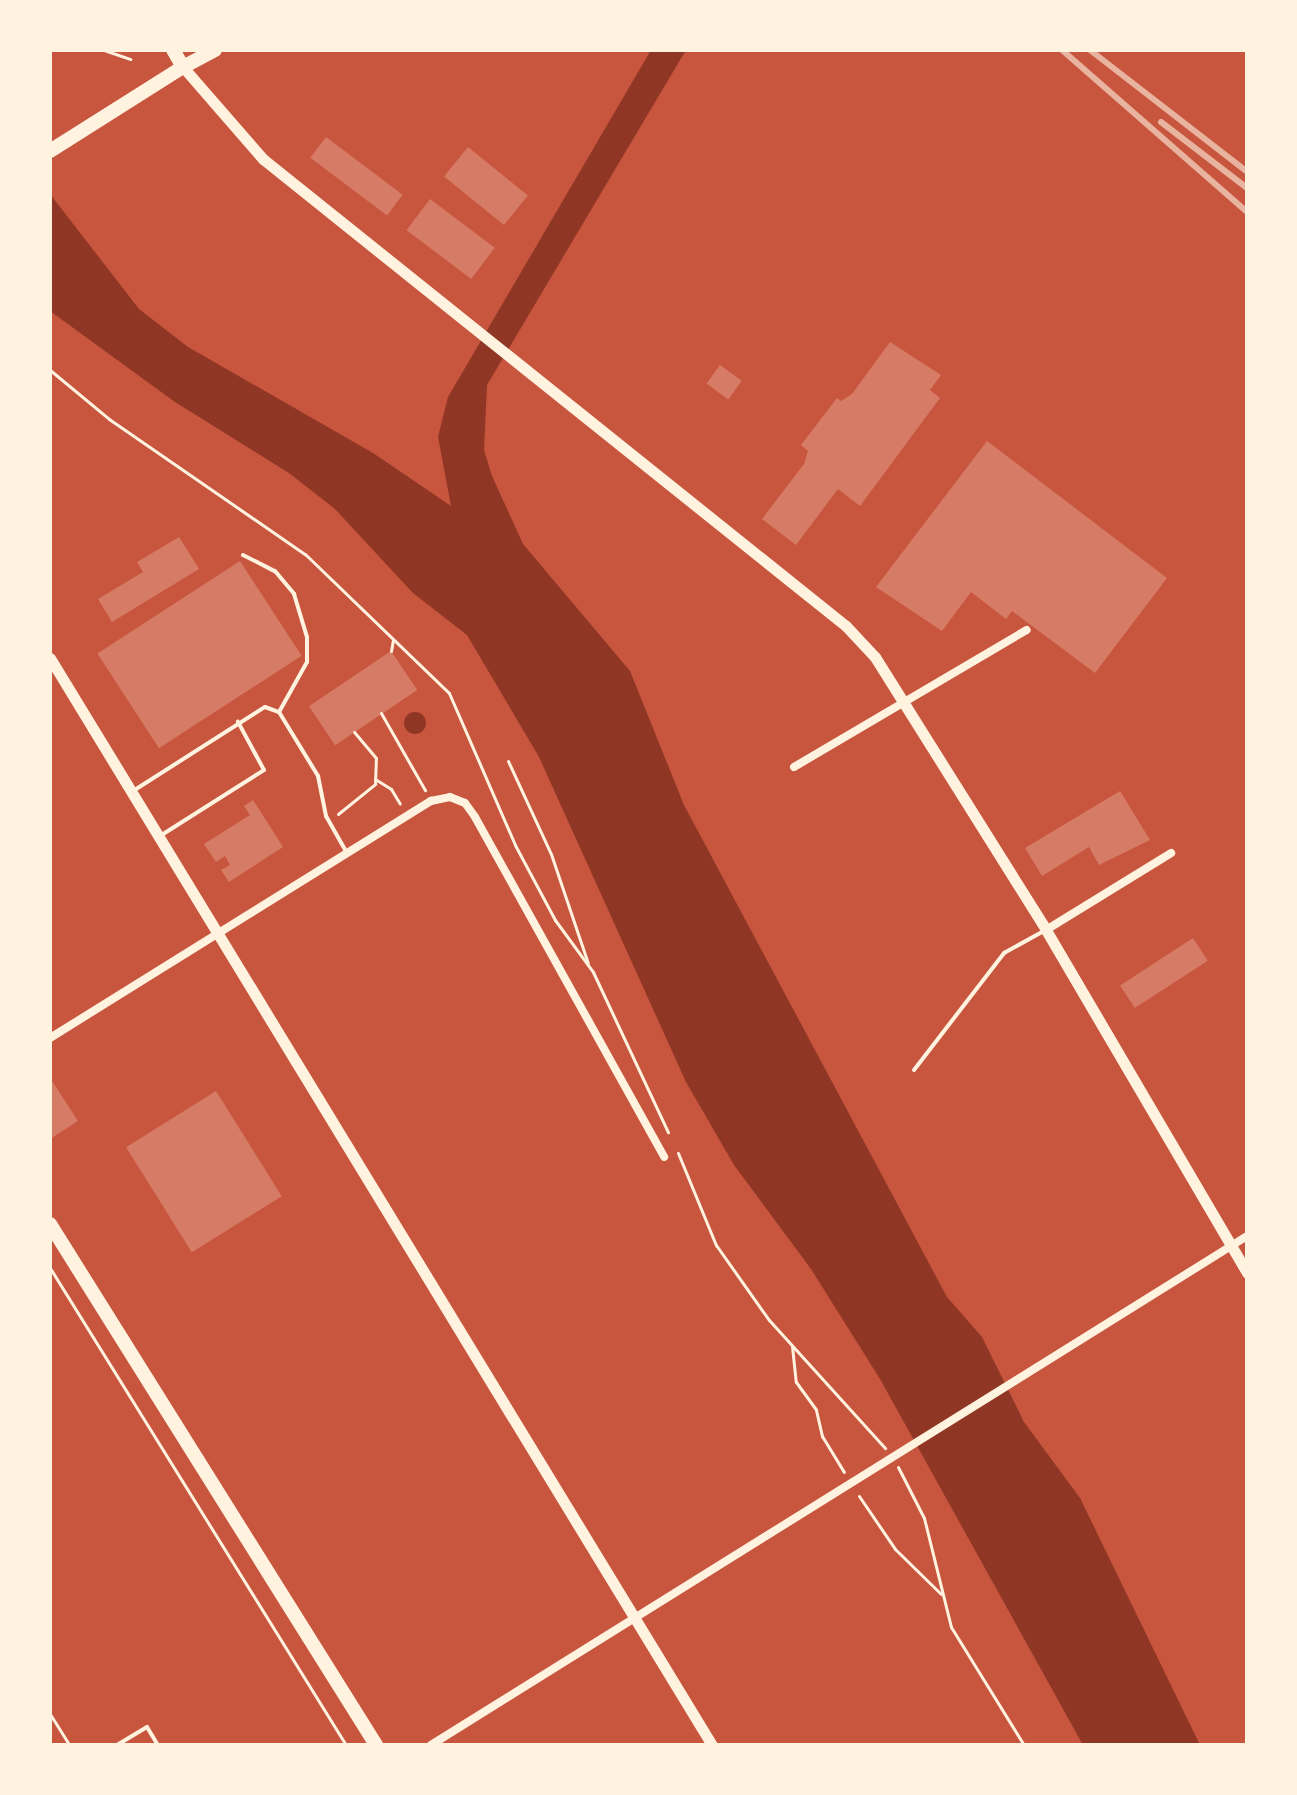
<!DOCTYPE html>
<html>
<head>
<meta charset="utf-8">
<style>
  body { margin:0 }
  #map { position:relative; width:1297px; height:1795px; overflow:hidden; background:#c8553d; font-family:Inter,sans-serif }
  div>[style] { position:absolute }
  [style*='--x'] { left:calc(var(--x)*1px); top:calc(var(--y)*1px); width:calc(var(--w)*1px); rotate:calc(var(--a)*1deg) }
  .water>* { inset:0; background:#8f3625 }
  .round { border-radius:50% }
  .building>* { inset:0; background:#d67c66; transform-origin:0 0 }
  .path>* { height:3px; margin:-1.5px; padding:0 1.5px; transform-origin:1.5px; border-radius:1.5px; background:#fff3e0 }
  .service>* { height:4px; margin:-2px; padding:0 2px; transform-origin:2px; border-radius:2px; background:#fff3e0 }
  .minor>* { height:8px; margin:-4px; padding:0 4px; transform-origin:4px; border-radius:4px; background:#fff3e0 }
  .tertiary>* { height:11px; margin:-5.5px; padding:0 5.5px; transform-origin:5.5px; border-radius:5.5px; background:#fff3e0 }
  .primary>* { height:14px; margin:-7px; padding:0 7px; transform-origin:7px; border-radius:7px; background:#fff3e0 }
  .trunk>* { height:14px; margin:-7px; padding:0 7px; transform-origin:7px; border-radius:7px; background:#fff3e0 }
  .rail>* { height:6px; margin:-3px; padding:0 3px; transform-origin:3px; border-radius:3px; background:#e9b49f }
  span { translate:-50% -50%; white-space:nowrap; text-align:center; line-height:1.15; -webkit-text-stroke:7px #fff3e0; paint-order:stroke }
  .frame { position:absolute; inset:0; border:52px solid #fff3e0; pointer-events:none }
</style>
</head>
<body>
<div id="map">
  <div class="water">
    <div style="clip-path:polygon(651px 50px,686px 50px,487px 385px,484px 450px,492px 476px,523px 544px,630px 671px,684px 805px,947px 1297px,982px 1337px,1024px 1422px,1080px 1498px,1200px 1745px,1083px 1745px,880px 1379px,811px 1269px,734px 1165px,686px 1082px,539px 757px,467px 635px,413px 593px,335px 509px,289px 473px,175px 402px,50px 311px,50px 194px,139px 309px,188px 347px,373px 453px,451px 506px,438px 437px,448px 397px)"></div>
    <div class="round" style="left:404px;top:712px;width:22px;height:22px"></div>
  </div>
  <div class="building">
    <div style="left:326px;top:137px;width:96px;height:26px;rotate:37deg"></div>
    <div style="left:468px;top:147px;width:77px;height:38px;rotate:39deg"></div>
    <div style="left:430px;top:199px;width:81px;height:39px;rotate:37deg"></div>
    <div style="clip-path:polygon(890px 342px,941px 375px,930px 390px,940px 398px,860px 506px,838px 489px,796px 545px,762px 519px,804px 464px,808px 451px,801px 445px,837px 398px,841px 401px,852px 394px)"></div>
    <div style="left:720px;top:365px;width:27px;height:23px;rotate:36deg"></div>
    <div style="clip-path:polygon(987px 441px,1167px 578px,1095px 673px,1012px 611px,1006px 619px,971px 592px,942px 631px,876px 587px)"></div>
    <div style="clip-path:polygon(179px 537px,199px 569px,112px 622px,98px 599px,143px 572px,137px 562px)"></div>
    <div style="left:240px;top:561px;width:113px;height:170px;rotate:57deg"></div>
    <div style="left:391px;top:651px;width:47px;height:99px;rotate:56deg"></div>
    <div style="clip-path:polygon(1120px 791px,1150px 840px,1099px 865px,1089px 847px,1042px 876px,1025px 848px)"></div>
    <div style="clip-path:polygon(253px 800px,283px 847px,229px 882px,221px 870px,230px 865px,225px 856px,216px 862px,204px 844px,250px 815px,244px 806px)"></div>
    <div style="left:1193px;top:938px;width:27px;height:87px;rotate:57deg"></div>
    <div style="clip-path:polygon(50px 1078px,78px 1121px,50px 1139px)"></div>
    <div style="left:216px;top:1091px;width:124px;height:106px;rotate:58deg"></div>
  </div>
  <div class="path">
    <div style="--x:104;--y:50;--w:28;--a:19"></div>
    <div style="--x:50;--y:370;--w:77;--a:39.7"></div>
    <div style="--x:109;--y:419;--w:238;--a:34.6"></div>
    <div style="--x:305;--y:554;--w:200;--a:44"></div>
    <div style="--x:449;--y:693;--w:166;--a:66.5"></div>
    <div style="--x:515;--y:845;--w:85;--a:61.9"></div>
    <div style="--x:555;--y:920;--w:64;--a:53.8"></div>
    <div style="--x:593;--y:972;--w:177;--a:64.9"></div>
    <div style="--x:391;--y:651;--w:11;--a:-80"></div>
    <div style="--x:381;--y:713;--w:89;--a:60.3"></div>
    <div style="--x:508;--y:761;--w:102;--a:65.2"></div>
    <div style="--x:551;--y:854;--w:115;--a:71.3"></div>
    <div style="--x:375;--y:779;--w:19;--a:32"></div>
    <div style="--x:391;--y:789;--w:17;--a:59"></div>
    <div style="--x:338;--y:814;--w:48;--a:-39"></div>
    <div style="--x:375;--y:784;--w:26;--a:-88"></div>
    <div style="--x:376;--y:758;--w:34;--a:-130"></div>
    <div style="--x:678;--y:1153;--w:100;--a:67.6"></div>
    <div style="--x:716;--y:1245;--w:92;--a:54.8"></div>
    <div style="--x:769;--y:1320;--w:173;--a:47.8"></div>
    <div style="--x:50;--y:1268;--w:561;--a:58.18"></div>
    <div style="--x:792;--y:1346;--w:36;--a:84"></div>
    <div style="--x:796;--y:1382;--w:34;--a:54"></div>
    <div style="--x:816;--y:1410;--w:27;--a:77"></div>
    <div style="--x:822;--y:1436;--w:42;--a:58.6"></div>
    <div style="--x:898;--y:1467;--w:57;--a:63"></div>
    <div style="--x:924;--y:1518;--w:112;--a:76.1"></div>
    <div style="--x:951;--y:1627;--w:139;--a:58.3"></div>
    <div style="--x:859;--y:1496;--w:64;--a:55.8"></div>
    <div style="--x:895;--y:1549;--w:64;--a:44.4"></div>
    <div style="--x:50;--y:1714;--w:36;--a:58"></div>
  </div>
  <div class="service">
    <div style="--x:243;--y:555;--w:36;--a:27"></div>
    <div style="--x:275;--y:571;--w:30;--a:50"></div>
    <div style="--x:294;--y:594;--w:45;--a:73.2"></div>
    <div style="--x:307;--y:637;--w:25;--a:90"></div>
    <div style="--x:307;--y:662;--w:57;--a:119.2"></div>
    <div style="--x:133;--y:791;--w:156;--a:-32.5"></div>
    <div style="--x:265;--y:707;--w:15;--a:20"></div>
    <div style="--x:279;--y:712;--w:75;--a:58.6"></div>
    <div style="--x:318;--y:776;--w:41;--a:78.7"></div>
    <div style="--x:326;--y:816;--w:43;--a:60.4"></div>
    <div style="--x:160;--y:836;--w:123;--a:-32.4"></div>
    <div style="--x:264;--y:770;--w:55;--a:-118.4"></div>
    <div style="--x:914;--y:1070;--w:148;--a:-52.4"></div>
    <div style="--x:1004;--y:953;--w:46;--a:-28.8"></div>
    <div style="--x:117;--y:1745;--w:35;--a:-31"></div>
    <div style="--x:147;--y:1727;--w:21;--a:59"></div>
  </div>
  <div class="minor">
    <div style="--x:794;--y:767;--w:270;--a:-30.5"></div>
    <div style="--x:1046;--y:930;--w:147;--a:-31.6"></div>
    <div style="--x:50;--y:1038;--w:449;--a:-31.9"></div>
    <div style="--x:431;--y:801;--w:19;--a:-12"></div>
    <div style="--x:450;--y:797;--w:16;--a:22"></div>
    <div style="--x:465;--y:803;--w:17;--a:54"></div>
    <div style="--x:475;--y:817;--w:389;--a:60.9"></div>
    <div style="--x:431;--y:1745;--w:962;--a:-31.95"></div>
  </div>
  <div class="tertiary">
    <div style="--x:183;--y:67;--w:122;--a:49"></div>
    <div style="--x:263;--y:159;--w:747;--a:38.7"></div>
    <div style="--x:846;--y:626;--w:42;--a:46.9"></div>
    <div style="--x:875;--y:657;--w:322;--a:57.9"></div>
    <div style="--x:1046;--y:930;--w:398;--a:59.6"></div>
    <div style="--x:50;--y:658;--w:1273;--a:58.66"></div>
  </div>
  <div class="primary">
    <div style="--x:183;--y:67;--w:36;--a:-28"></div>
  </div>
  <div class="trunk">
    <div style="--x:50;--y:151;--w:157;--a:-32.3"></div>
    <div style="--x:183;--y:67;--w:20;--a:-120"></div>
    <div style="--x:50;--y:1224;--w:615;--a:57.96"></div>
  </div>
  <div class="rail">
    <div style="--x:1062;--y:50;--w:246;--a:41.2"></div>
    <div style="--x:1090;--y:50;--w:199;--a:37.8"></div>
    <div style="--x:1161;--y:122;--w:108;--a:37.5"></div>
  </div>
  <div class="frame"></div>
</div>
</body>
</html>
